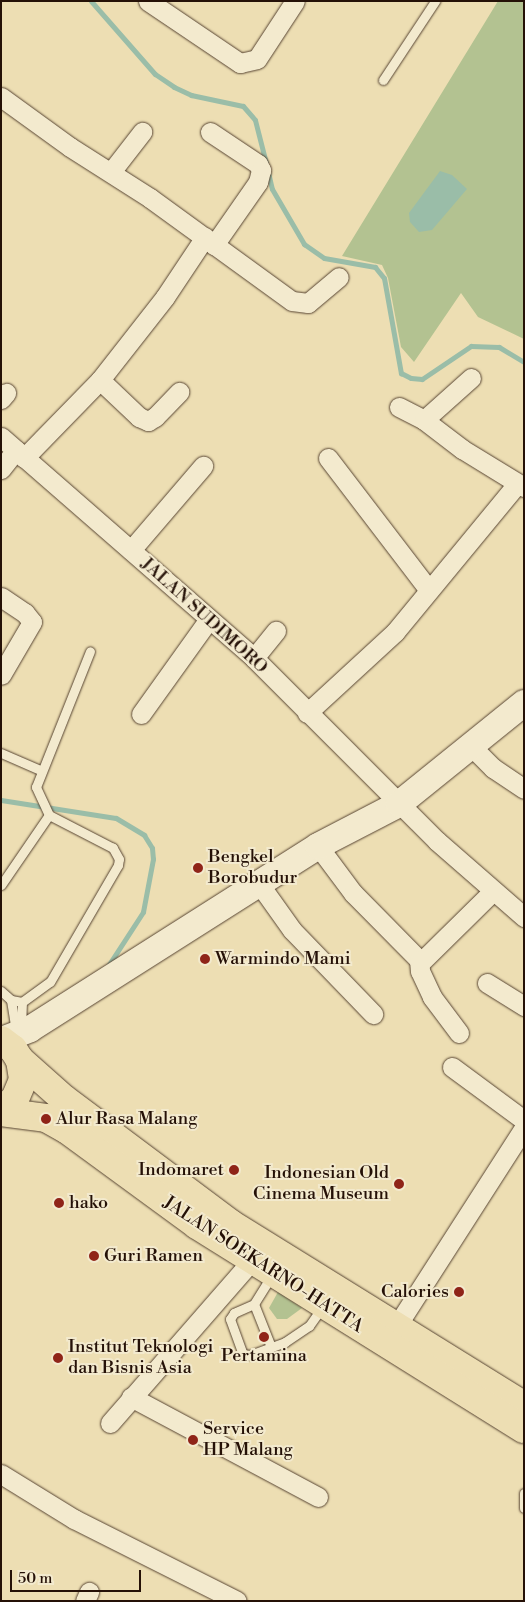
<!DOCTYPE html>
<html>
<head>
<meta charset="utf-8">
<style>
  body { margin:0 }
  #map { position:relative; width:525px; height:1602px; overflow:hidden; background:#eddeb3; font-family:"Libre Bodoni",serif }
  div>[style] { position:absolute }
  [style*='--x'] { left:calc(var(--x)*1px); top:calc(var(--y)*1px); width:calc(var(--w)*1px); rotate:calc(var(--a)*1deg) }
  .green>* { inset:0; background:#b3c291 }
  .water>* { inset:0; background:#9abda8 }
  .stream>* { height:5px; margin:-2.5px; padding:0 2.5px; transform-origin:2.5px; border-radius:2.5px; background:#9abda8 }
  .roads { filter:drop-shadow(0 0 1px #574432) drop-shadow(0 0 1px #574432) }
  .lane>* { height:9px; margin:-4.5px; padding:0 4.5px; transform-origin:4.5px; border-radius:4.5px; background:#f3eace }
  .street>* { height:19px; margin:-9.5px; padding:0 9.5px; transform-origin:9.5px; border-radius:9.5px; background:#f3eace }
  .secondary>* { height:26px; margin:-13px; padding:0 13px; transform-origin:13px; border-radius:13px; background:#f3eace }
  .primary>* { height:28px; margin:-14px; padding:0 14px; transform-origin:14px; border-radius:14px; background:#eddeb3 }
  .dots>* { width:14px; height:14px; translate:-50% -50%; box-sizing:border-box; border:2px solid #f3eace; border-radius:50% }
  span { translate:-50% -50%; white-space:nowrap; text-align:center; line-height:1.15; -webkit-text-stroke:4px #f3eace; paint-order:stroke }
  .street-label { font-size:18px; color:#251107 }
  .poi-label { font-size:18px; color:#251107 }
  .left { translate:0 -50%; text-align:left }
  .right { translate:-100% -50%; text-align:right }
  .frame { position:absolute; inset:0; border:2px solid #251107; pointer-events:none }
  .scale { position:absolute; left:10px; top:1570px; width:131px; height:22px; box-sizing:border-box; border:2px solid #251107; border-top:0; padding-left:6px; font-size:15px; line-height:18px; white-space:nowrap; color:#251107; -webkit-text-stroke:4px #f3eace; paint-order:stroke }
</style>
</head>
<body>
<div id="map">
  <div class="green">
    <div style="clip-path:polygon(498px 1px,524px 1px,524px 339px,478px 317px,461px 293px,414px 362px,401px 347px,388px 278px,382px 265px,342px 256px)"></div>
    <div style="clip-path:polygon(278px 1292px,302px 1308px,287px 1319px,277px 1319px,269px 1308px)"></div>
  </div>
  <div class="water">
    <div style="clip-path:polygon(440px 171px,452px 175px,467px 189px,432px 230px,419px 232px,410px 222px,409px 213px)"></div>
  </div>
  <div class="stream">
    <div style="--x:91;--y:1;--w:97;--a:48.8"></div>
    <div style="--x:155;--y:74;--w:23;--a:34"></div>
    <div style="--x:174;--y:87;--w:19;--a:25"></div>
    <div style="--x:191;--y:95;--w:53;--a:11.9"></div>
    <div style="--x:243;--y:106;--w:18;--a:49"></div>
    <div style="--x:255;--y:120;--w:44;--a:75.7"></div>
    <div style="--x:268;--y:172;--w:17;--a:77"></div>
    <div style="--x:272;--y:189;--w:64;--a:59.8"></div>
    <div style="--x:304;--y:244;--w:24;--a:35"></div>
    <div style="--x:324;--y:258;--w:52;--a:10"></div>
    <div style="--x:375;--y:267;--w:14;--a:51"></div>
    <div style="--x:384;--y:278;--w:97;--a:79.9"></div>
    <div style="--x:401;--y:373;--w:11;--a:27"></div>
    <div style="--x:411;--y:378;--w:11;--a:5"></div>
    <div style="--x:422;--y:379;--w:59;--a:-34"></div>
    <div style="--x:471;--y:346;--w:28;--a:2"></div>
    <div style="--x:499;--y:347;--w:29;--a:31"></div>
    <div style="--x:1;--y:800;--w:116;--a:8.9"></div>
    <div style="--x:116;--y:818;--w:33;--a:31"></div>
    <div style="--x:144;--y:835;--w:15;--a:58"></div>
    <div style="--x:152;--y:848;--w:11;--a:85"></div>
    <div style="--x:153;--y:859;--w:54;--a:100.7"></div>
    <div style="--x:143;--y:912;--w:68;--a:123"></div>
  </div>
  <div class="roads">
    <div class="lane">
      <div style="--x:383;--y:80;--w:95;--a:-56.6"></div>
      <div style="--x:1;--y:753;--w:43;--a:23.6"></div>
      <div style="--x:1;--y:885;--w:85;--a:-55.6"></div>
      <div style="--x:1;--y:991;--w:13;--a:42"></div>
      <div style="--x:11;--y:1000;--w:11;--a:10"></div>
      <div style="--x:22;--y:1002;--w:34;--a:-36"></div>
      <div style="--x:50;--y:982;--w:135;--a:-59.8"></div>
      <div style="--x:118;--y:865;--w:6;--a:-81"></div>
      <div style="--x:119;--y:859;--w:13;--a:-119"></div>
      <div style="--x:113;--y:848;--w:72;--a:-152.7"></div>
      <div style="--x:49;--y:815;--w:31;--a:-115"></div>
      <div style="--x:36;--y:787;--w:146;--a:-68.3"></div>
      <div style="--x:11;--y:1000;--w:32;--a:81"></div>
      <div style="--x:21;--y:1029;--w:27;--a:-88"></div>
      <div style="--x:272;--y:1275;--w:34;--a:122"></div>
      <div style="--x:254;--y:1304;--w:22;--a:156"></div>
      <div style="--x:234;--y:1313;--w:7;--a:124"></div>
      <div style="--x:230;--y:1319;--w:37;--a:70"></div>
      <div style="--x:243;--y:1354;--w:7;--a:8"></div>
      <div style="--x:250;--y:1355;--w:37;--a:-20"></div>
      <div style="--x:285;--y:1342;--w:29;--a:-34"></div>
      <div style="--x:309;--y:1326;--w:24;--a:-55"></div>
      <div style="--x:254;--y:1304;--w:46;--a:68.4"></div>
      <div style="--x:524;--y:1493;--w:15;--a:90"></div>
    </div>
    <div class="street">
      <div style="--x:148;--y:1;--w:111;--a:34"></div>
      <div style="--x:240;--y:63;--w:17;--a:-13"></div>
      <div style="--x:257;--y:59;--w:69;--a:-56.8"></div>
      <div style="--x:1;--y:97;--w:85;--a:35.9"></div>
      <div style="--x:70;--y:147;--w:95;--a:32.5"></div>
      <div style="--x:150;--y:198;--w:175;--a:36"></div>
      <div style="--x:292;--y:301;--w:16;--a:7"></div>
      <div style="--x:308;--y:303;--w:40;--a:-40"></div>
      <div style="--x:210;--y:132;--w:58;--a:33.7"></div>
      <div style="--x:258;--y:164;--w:7;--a:63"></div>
      <div style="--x:261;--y:170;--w:12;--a:104"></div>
      <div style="--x:258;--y:182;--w:77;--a:124.9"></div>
      <div style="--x:111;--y:172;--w:51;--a:-52.2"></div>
      <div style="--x:100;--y:380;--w:54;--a:43.5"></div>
      <div style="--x:139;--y:417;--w:10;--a:24"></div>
      <div style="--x:148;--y:421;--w:8;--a:-30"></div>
      <div style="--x:155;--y:417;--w:35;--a:-46"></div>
      <div style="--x:1;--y:399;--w:8;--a:-50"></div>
      <div style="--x:399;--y:407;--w:28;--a:27"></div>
      <div style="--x:424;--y:420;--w:48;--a:37.3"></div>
      <div style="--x:462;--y:449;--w:73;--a:31.5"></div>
      <div style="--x:424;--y:420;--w:63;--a:-41.8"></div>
      <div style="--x:1;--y:437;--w:336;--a:41.1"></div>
      <div style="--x:254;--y:658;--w:259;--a:45"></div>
      <div style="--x:437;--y:841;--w:116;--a:41.1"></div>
      <div style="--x:24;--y:458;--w:109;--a:-45.7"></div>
      <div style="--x:100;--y:380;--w:105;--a:-51.9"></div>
      <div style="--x:165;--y:297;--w:72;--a:-56.3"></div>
      <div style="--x:328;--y:458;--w:166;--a:52.6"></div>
      <div style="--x:1;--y:469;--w:24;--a:-52"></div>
      <div style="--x:131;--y:550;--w:111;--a:-49.4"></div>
      <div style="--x:1;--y:597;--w:29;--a:34"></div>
      <div style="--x:25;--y:613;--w:11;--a:52"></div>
      <div style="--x:32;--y:622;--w:61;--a:120.3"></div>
      <div style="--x:254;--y:658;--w:35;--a:-51"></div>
      <div style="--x:307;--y:713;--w:120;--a:-42.6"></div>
      <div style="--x:395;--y:632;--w:190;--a:-50.5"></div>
      <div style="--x:141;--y:714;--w:117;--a:-54.4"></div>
      <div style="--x:472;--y:747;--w:30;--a:45"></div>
      <div style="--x:493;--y:768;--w:37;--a:34"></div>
      <div style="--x:318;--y:846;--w:59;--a:53.3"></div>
      <div style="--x:353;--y:893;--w:94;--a:45.4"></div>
      <div style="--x:419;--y:960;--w:11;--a:85"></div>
      <div style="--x:420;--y:971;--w:29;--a:65"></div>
      <div style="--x:432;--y:997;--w:45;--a:53.1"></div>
      <div style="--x:260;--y:885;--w:55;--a:54.6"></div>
      <div style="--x:292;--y:930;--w:117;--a:46"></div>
      <div style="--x:420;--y:963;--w:103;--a:-44.6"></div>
      <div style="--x:487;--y:983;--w:44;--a:31.9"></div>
      <div style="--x:452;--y:1067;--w:89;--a:36.4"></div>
      <div style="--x:396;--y:1327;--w:237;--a:-57.3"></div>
      <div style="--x:131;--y:1397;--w:212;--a:28.1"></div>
      <div style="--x:110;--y:1423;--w:216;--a:-48.9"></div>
      <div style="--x:1;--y:1474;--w:86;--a:31.7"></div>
      <div style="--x:74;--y:1519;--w:182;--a:26.7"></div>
      <div style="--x:85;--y:1601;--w:10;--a:-66"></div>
    </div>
    <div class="secondary">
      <div style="--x:2;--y:1040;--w:30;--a:-21"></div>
      <div style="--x:30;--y:1029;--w:341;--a:-32.4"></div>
      <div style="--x:318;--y:846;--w:91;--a:-27.4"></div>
      <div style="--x:399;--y:804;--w:161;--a:-38.9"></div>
    </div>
    <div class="primary">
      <div style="--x:1;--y:1040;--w:15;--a:37"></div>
      <div style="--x:13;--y:1049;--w:13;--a:58"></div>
      <div style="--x:20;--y:1060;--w:20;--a:81"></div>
      <div style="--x:23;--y:1080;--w:21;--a:113"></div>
      <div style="--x:15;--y:1099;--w:18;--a:142"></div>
      <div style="--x:20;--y:1060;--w:59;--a:41.6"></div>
      <div style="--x:64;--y:1099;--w:209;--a:36.8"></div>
      <div style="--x:231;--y:1224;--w:345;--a:31.8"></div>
      <div style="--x:1;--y:1112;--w:45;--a:7.6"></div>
      <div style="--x:46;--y:1118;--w:23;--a:29"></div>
      <div style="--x:66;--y:1129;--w:162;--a:36.2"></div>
      <div style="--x:197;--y:1225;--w:385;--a:32"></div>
    </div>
  </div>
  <div class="dots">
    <div style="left:198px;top:868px;background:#8f2418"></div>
    <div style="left:205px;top:959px;background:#8f2418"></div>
    <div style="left:46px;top:1119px;background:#8f2418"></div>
    <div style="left:234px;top:1170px;background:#8f2418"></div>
    <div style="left:399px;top:1184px;background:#8f2418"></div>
    <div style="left:59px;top:1203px;background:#8f2418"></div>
    <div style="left:94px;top:1256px;background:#8f2418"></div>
    <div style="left:459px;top:1292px;background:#8f2418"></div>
    <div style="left:264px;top:1337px;background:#8f2418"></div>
    <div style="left:58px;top:1358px;background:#8f2418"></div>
    <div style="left:193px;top:1440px;background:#8f2418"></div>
  </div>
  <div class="street-label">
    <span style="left:204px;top:616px;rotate:42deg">JALAN SUDIMORO</span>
    <span style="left:263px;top:1265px;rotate:33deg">JALAN SOEKARNO-HATTA</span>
  </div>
  <div class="poi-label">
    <span class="left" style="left:208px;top:868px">Bengkel<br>Borobudur</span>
    <span class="left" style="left:215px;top:959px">Warmindo Mami</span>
    <span class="left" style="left:56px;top:1119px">Alur Rasa Malang</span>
    <span class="right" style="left:224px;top:1170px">Indomaret</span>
    <span class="right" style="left:389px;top:1184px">Indonesian Old<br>Cinema Museum</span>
    <span class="left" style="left:69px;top:1203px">hako</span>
    <span class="left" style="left:104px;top:1256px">Guri Ramen</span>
    <span class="right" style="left:449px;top:1292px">Calories</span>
    <span class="left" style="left:68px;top:1358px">Institut Teknologi<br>dan Bisnis Asia</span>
    <span style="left:264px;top:1356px">Pertamina</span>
    <span class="left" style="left:203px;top:1440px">Service<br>HP Malang</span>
  </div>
  <div class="frame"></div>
  <div class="scale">50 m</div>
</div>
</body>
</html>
